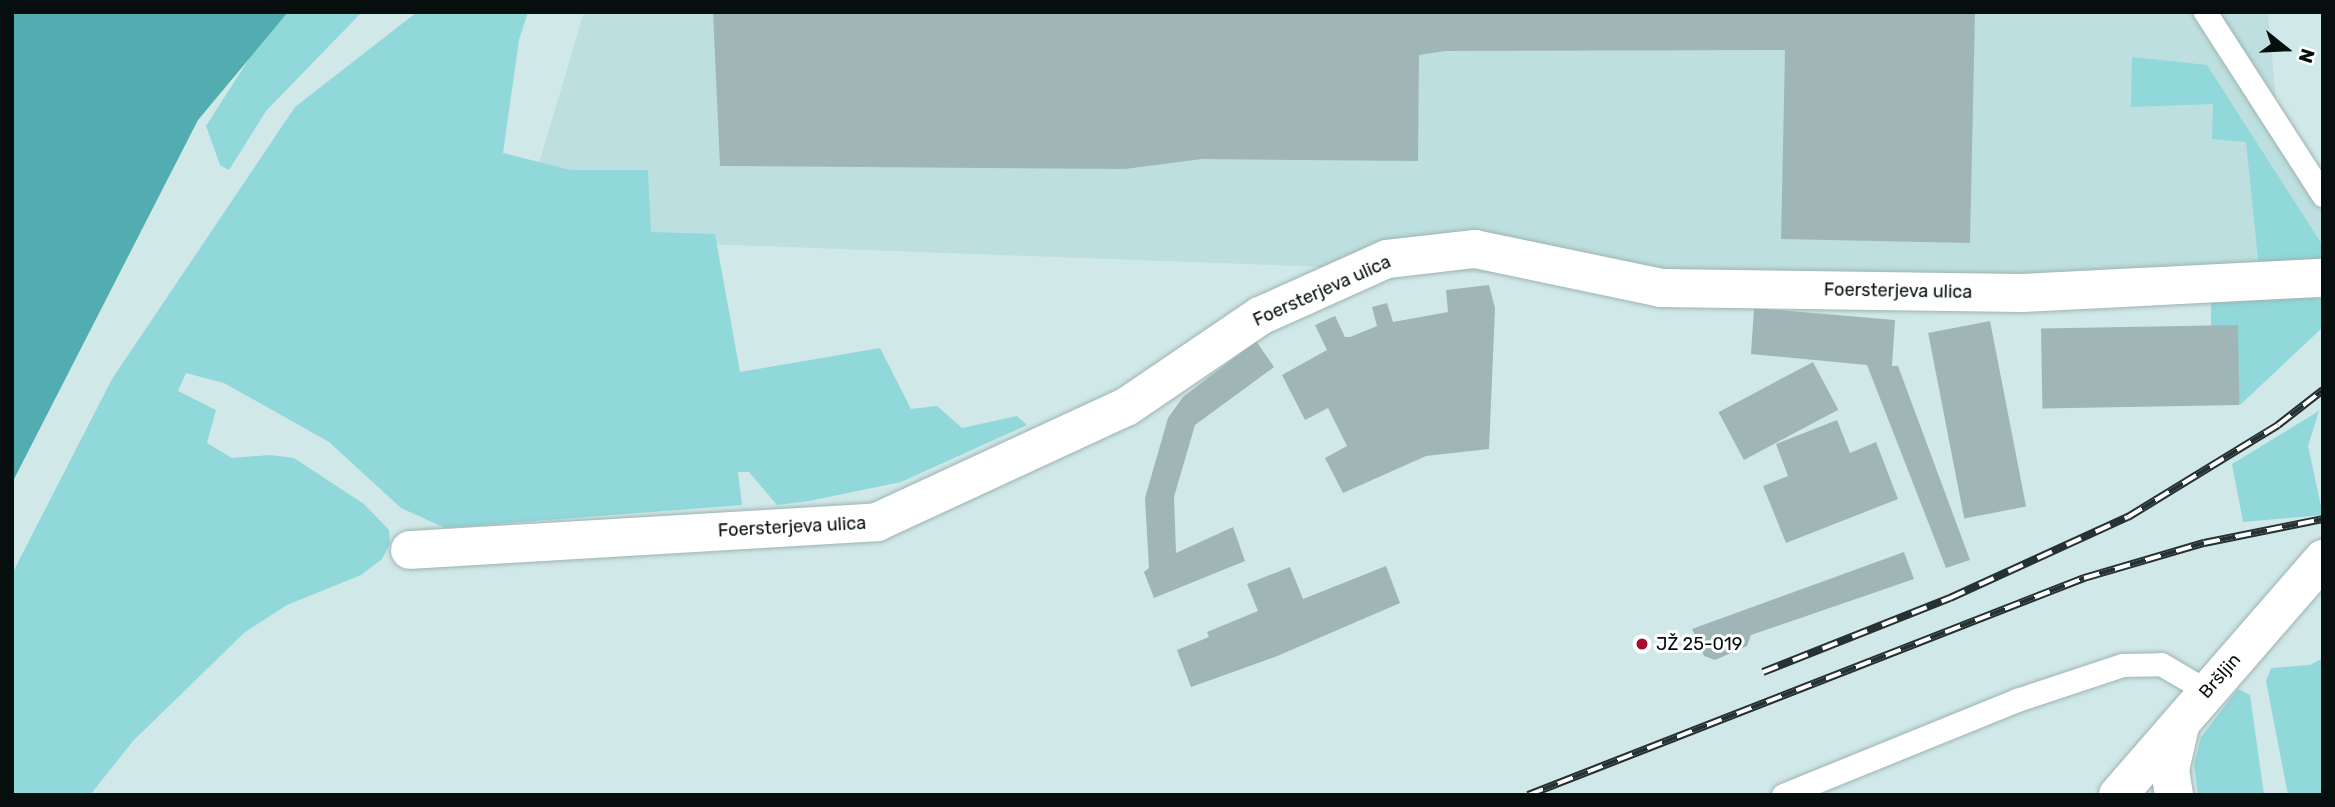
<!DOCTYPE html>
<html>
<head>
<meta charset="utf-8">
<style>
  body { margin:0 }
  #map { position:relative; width:2335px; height:807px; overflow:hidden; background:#d1e8e9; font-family:Rubik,sans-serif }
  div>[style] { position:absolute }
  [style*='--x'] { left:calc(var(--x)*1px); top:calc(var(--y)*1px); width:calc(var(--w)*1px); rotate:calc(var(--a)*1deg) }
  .built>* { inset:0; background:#bedfdf }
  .green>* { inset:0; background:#90d8d9 }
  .water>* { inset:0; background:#52adb0 }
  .building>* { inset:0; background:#a0b6b6; transform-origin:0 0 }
  .roads { filter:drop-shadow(0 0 2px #9db3b3) drop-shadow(0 0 2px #9db3b3) }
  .service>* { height:23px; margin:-11.5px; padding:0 11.5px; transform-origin:11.5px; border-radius:11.5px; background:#fff }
  .minor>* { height:38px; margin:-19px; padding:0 19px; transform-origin:19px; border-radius:19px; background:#fff }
  .tertiary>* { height:38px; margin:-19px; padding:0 19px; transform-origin:19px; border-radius:19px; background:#fff }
  .rail>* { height:8px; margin-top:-4px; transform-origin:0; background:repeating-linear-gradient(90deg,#fff 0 16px,#263131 0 32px); box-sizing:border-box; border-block:2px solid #263131 }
  .dots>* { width:19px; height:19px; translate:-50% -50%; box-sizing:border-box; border:4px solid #fff; border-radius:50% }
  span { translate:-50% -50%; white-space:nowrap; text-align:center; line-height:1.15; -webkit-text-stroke:6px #fff; paint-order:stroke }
  .street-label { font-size:18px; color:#060e0e }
  .poi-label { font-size:18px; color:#060e0e }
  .left { translate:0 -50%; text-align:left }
  .frame { position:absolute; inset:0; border:14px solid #060e0e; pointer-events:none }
  .north { position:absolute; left:2251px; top:14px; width:70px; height:70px; -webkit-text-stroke:5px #fff; paint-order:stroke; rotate:108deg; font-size:19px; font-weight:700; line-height:28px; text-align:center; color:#060e0e }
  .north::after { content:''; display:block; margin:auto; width:24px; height:32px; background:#060e0e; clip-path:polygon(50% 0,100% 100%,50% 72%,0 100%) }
</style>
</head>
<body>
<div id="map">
  <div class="built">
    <div style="clip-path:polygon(584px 12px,2268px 12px,2277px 113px,2323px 189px,2323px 278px,2022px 293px,517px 237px)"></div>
  </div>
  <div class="green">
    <div style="clip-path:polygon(279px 12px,362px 12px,266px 111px,229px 170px,220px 165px,206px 126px)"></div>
    <div style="clip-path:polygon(417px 12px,528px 12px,519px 40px,503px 153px,570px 170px,648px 170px,651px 232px,715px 234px,740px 372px,880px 348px,911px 409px,937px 406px,962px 428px,1017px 416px,1027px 425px,901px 482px,809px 501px,777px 505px,749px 472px,738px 472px,742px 505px,445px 528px,401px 508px,329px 442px,224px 383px,186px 373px,178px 391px,216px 410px,207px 443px,232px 458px,270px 455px,294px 458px,364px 504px,389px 530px,390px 544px,382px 559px,361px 575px,287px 605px,245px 632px,133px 741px,90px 795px,12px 795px,12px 574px,112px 379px,295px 107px)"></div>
    <div style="clip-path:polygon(2132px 57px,2207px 65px,2323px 246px,2323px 261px,2259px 268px,2246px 142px,2212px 139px,2213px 104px,2131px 107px)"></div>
    <div style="clip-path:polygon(2279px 295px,2323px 299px,2323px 327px,2240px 405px,2211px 326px,2211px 296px)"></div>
    <div style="clip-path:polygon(2319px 411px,2308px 446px,2323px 515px,2243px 522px,2232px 464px)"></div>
    <div style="clip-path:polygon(2323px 658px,2323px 795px,2288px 795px,2266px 681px,2271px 668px,2310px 665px)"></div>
    <div style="clip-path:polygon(2238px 689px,2250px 695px,2264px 795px,2198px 795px,2194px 765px,2201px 737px)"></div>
  </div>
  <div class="water">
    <div style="clip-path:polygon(12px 12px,288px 12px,198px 120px,12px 483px)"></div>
  </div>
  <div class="building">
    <div style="clip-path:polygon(713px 12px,1975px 12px,1970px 243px,1781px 239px,1785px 50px,1445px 51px,1419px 55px,1418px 161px,1202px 159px,1125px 169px,720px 166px)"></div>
    <div style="clip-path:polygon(1489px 285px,1495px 308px,1489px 449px,1426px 456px,1343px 493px,1325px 458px,1347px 446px,1328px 408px,1305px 420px,1282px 375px,1327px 350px,1315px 325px,1335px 316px,1345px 337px,1350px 337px,1377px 326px,1372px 307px,1387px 303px,1393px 322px,1448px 312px,1446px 290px)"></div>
    <div style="clip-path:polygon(1754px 308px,1895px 320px,1892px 366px,1898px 366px,1970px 560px,1946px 568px,1867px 365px,1751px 354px)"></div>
    <div style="left:1990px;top:321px;width:189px;height:63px;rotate:79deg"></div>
    <div style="left:2238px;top:325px;width:80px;height:197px;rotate:89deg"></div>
    <div style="clip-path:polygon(1256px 341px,1274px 367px,1195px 425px,1174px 497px,1176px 553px,1233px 527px,1245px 561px,1154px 598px,1144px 572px,1149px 568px,1145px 498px,1168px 418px,1183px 397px)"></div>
    <div style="left:1813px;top:362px;width:54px;height:107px;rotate:62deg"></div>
    <div style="clip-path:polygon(1837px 420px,1850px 453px,1876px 442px,1898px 499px,1786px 543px,1763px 486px,1788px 476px,1776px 444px)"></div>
    <div style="clip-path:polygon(1904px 552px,1914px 579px,1751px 635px,1747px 646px,1715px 660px,1704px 656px,1692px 629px)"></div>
    <div style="clip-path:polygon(1386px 566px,1400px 603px,1275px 657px,1191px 687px,1177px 650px,1209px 637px,1207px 632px,1258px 611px,1247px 584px,1290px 567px,1303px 599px)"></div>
  </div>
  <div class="roads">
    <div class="service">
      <div style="--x:2205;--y:12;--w:218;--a:57.2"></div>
      <div style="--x:1783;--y:795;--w:253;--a:-22.1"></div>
      <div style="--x:2017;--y:700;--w:111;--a:-18.4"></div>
      <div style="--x:2122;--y:665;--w:39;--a:-1"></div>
      <div style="--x:2161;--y:664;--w:53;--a:30.4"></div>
    </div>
    <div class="minor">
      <div style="--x:410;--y:550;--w:468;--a:-3.4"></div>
      <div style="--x:877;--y:522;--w:274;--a:-24.8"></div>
      <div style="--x:1126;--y:407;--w:162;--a:-34.2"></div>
      <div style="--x:1260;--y:316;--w:139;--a:-24.2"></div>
      <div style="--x:1387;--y:259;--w:89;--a:-6.5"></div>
      <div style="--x:1475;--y:249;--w:190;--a:11.8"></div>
      <div style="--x:1661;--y:288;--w:361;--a:0.8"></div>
      <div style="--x:2022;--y:293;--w:301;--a:-2.9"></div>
    </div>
    <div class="tertiary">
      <div style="--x:2118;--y:795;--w:313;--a:-49"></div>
      <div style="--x:2174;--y:795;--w:25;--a:-99"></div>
      <div style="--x:2170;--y:770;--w:45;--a:-77.2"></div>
    </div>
  </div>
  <div class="rail">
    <div style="--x:1763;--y:672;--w:201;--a:-21.6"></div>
    <div style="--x:1950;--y:598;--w:196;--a:-24.5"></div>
    <div style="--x:2128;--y:517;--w:176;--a:-31.5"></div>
    <div style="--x:2278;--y:425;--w:57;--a:-37.9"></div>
    <div style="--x:1528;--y:795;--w:597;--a:-21.32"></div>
    <div style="--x:2084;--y:578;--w:125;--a:-16.3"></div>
    <div style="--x:2204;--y:543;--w:121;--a:-11.4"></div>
  </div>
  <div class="dots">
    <div style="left:1642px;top:644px;background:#a70e32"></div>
  </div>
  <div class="street-label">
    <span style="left:1322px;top:291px;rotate:-24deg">Foersterjeva ulica</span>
    <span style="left:1898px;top:291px;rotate:1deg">Foersterjeva ulica</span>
    <span style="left:792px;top:527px;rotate:-3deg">Foersterjeva ulica</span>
    <span style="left:2220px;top:676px;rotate:-49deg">Bršljin</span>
  </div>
  <div class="poi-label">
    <span class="left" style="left:1656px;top:644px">JŽ 25-019</span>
  </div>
  <div class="frame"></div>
  <div class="north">N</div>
</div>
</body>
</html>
